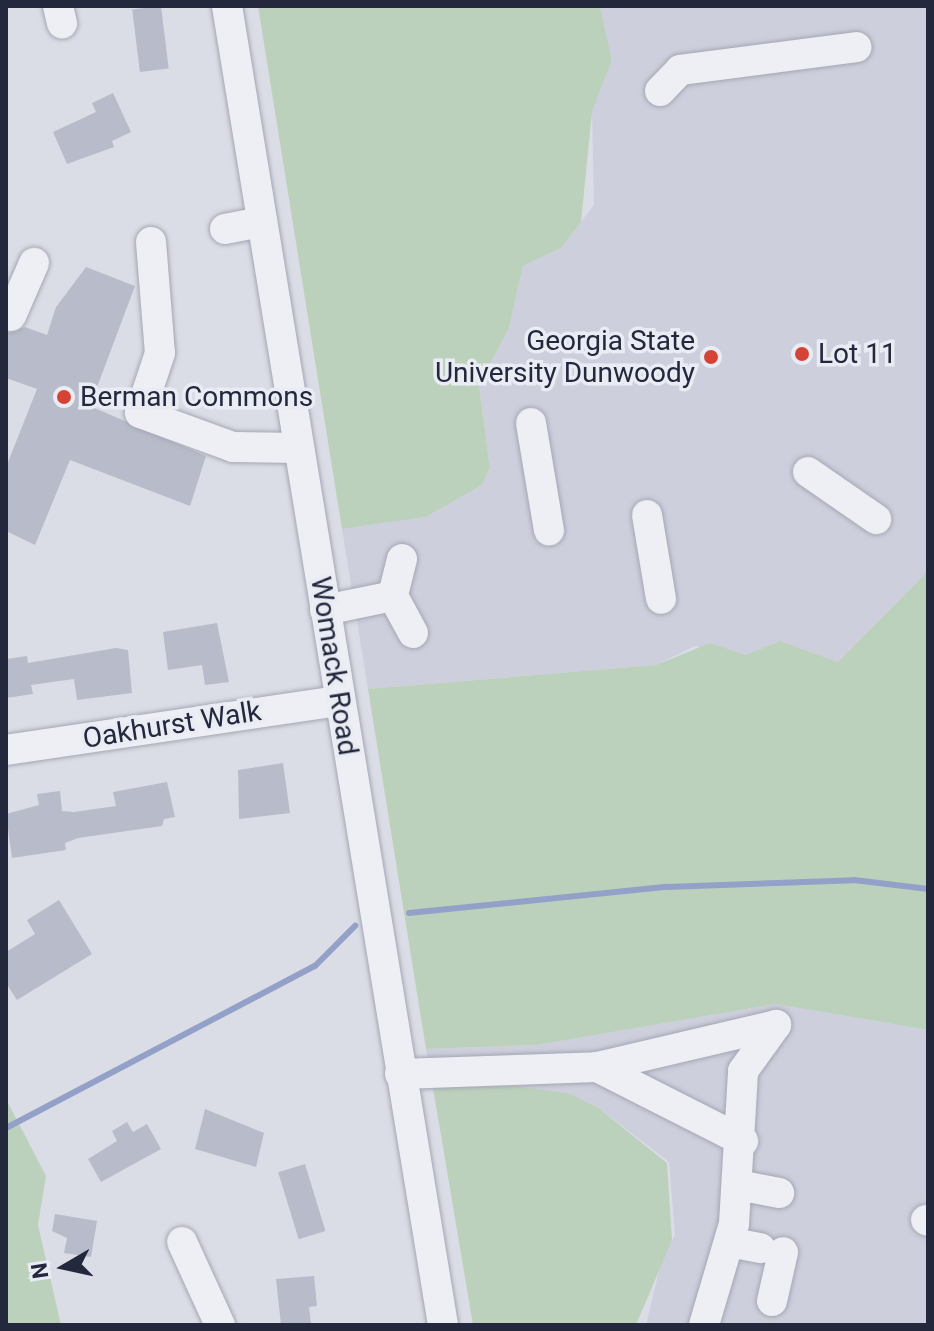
<!DOCTYPE html>
<html>
<head>
<meta charset="utf-8">
<style>
  body { margin:0 }
  #map { position:relative; width:934px; height:1331px; overflow:hidden; background:#dbdde6; font-family:Roboto,sans-serif }
  div>[style] { position:absolute }
  [style*='--x'] { left:calc(var(--x)*1px); top:calc(var(--y)*1px); width:calc(var(--w)*1px); rotate:calc(var(--a)*1deg) }
  .built>* { inset:0; background:#cdcfdc }
  .green>* { inset:0; background:#bcd1bc }
  .stream>* { height:6px; margin:-3px; padding:0 3px; transform-origin:3px; border-radius:3px; background:#93a1c9 }
  .building>* { inset:0; background:#b8bbc9; transform-origin:0 0 }
  .roads { filter:drop-shadow(0 0 2px #a4a7b3) drop-shadow(0 0 2px #a4a7b3) }
  .minor>* { height:30px; margin:-15px; padding:0 15px; transform-origin:15px; border-radius:15px; background:#eeeff5 }
  .dots>* { width:22px; height:22px; translate:-50% -50%; box-sizing:border-box; border:4px solid #eaecf4; border-radius:50% }
  span { translate:-50% -50%; white-space:nowrap; text-align:center; line-height:1.15; -webkit-text-stroke:7px #eaecf4; paint-order:stroke }
  .poi-label { font-size:28px; color:#24283d }
  .right { translate:-100% -50%; text-align:right }
  .left { translate:0 -50%; text-align:left }
  .street-label { font-size:28px; color:#24283d }
  .frame { position:absolute; inset:0; border:8px solid #24283d; pointer-events:none }
  .north { position:absolute; left:24px; top:1227px; width:80px; height:80px; -webkit-text-stroke:6px #eaecf4; paint-order:stroke; rotate:261deg; font-size:22px; font-weight:700; line-height:32px; text-align:center; color:#24283d }
  .north::after { content:''; display:block; margin:auto; width:28px; height:36px; background:#24283d; clip-path:polygon(50% 0,100% 100%,50% 72%,0 100%) }
</style>
</head>
<body>
<div id="map">
  <div class="built">
    <div style="clip-path:polygon(600px 6px,928px 6px,928px 571px,838px 662px,780px 641px,745px 655px,695px 646px,656px 665px,368px 689px,342px 529px,426px 517px,482px 485px,490px 468px,479px 385px,509px 328px,523px 266px,561px 248px,594px 205px,592px 112px,612px 60px)"></div>
    <div style="clip-path:polygon(776px 1004px,928px 1030px,928px 1325px,646px 1325px,662px 1258px,675px 1235px,669px 1162px,597px 1107px,452px 1080px,433px 1088px,426px 1049px,537px 1045px)"></div>
  </div>
  <div class="green">
    <div style="clip-path:polygon(258px 6px,600px 6px,612px 60px,592px 112px,581px 222px,561px 248px,523px 266px,509px 328px,479px 385px,490px 468px,482px 485px,426px 517px,342px 529px)"></div>
    <div style="clip-path:polygon(928px 571px,928px 1030px,776px 1004px,537px 1045px,426px 1049px,368px 689px,656px 665px,710px 643px,745px 655px,780px 641px,838px 662px)"></div>
    <div style="clip-path:polygon(457px 1079px,567px 1093px,597px 1107px,667px 1163px,672px 1240px,636px 1325px,473px 1325px,433px 1088px)"></div>
    <div style="clip-path:polygon(6px 1099px,46px 1176px,38px 1225px,61px 1325px,6px 1325px)"></div>
  </div>
  <div class="stream">
    <div style="--x:409;--y:913;--w:259;--a:-5.8"></div>
    <div style="--x:667;--y:887;--w:187;--a:-2.1"></div>
    <div style="--x:854;--y:880;--w:75;--a:6.9"></div>
    <div style="--x:6;--y:1128;--w:349;--a:-27.7"></div>
    <div style="--x:315;--y:966;--w:57;--a:-45"></div>
  </div>
  <div class="building">
    <div style="left:161px;top:6px;width:63px;height:29px;rotate:83deg"></div>
    <div style="clip-path:polygon(113px 93px,131px 132px,112px 141px,114px 147px,67px 164px,53px 132px,96px 112px,92px 103px)"></div>
    <div style="clip-path:polygon(86px 267px,135px 286px,90px 406px,206px 456px,190px 506px,70px 460px,35px 545px,6px 531px,6px 467px,37px 389px,6px 378px,6px 333px,25px 327px,47px 335px,56px 307px)"></div>
    <div style="clip-path:polygon(217px 623px,229px 682px,205px 685px,202px 665px,168px 670px,163px 632px)"></div>
    <div style="clip-path:polygon(116px 648px,128px 650px,132px 693px,77px 700px,74px 679px,31px 685px,33px 694px,6px 698px,6px 659px,27px 656px,28px 663px)"></div>
    <div style="clip-path:polygon(283px 763px,290px 813px,239px 819px,238px 770px)"></div>
    <div style="clip-path:polygon(167px 782px,175px 817px,164px 819px,162px 826px,78px 838px,65px 843px,66px 850px,12px 858px,6px 814px,39px 805px,37px 794px,60px 791px,62px 811px,74px 812px,116px 806px,113px 792px)"></div>
    <div style="clip-path:polygon(59px 900px,92px 954px,17px 1000px,6px 983px,6px 952px,35px 934px,27px 920px)"></div>
    <div style="clip-path:polygon(205px 1109px,264px 1133px,256px 1167px,195px 1149px)"></div>
    <div style="clip-path:polygon(127px 1122px,133px 1132px,147px 1124px,161px 1149px,101px 1182px,88px 1159px,117px 1141px,112px 1131px)"></div>
    <div style="left:305px;top:1164px;width:70px;height:28px;rotate:73deg"></div>
    <div style="clip-path:polygon(55px 1214px,97px 1221px,91px 1257px,64px 1253px,67px 1238px,52px 1231px)"></div>
    <div style="clip-path:polygon(314px 1276px,317px 1306px,309px 1307px,311px 1324px,281px 1325px,276px 1279px)"></div>
  </div>
  <div class="roads">
    <div class="minor">
      <div style="--x:58;--y:6;--w:18;--a:77"></div>
      <div style="--x:227;--y:6;--w:1337;--a:80.7"></div>
      <div style="--x:660;--y:91;--w:29;--a:-46"></div>
      <div style="--x:680;--y:70;--w:178;--a:-7.4"></div>
      <div style="--x:225;--y:229;--w:38;--a:-11"></div>
      <div style="--x:151;--y:242;--w:111;--a:85.4"></div>
      <div style="--x:160;--y:353;--w:63;--a:108.4"></div>
      <div style="--x:140;--y:413;--w:99;--a:20.1"></div>
      <div style="--x:233;--y:447;--w:66;--a:0.9"></div>
      <div style="--x:11;--y:316;--w:58;--a:-66.5"></div>
      <div style="--x:531;--y:423;--w:109;--a:80.5"></div>
      <div style="--x:808;--y:472;--w:83;--a:34.7"></div>
      <div style="--x:647;--y:515;--w:85;--a:80.5"></div>
      <div style="--x:402;--y:559;--w:38;--a:104"></div>
      <div style="--x:393;--y:596;--w:42;--a:61.6"></div>
      <div style="--x:325;--y:610;--w:69;--a:-11.6"></div>
      <div style="--x:6;--y:750;--w:337;--a:-8.4"></div>
      <div style="--x:597;--y:1067;--w:164;--a:26.9"></div>
      <div style="--x:400;--y:1074;--w:197;--a:-2"></div>
      <div style="--x:597;--y:1067;--w:184;--a:-13.2"></div>
      <div style="--x:738;--y:1185;--w:42;--a:11"></div>
      <div style="--x:926;--y:1220;--w:2;--a:27"></div>
      <div style="--x:182;--y:1242;--w:91;--a:65.4"></div>
      <div style="--x:729;--y:1242;--w:32;--a:11"></div>
      <div style="--x:772;--y:1301;--w:50;--a:-77.3"></div>
      <div style="--x:704;--y:1325;--w:105;--a:-73.5"></div>
      <div style="--x:734;--y:1224;--w:153;--a:-86.6"></div>
      <div style="--x:743;--y:1071;--w:57;--a:-54.3"></div>
    </div>
  </div>
  <div class="dots">
    <div style="left:802px;top:354px;background:#d54337"></div>
    <div style="left:711px;top:357px;background:#d54337"></div>
    <div style="left:64px;top:397px;background:#d54337"></div>
  </div>
  <div class="poi-label">
    <span class="right" style="left:695px;top:357px">Georgia State<br>University Dunwoody</span>
    <span class="left" style="left:818px;top:354px">Lot 11</span>
    <span class="left" style="left:80px;top:397px">Berman Commons</span>
  </div>
  <div class="street-label">
    <span style="left:334px;top:666px;rotate:81deg">Womack Road</span>
    <span style="left:172px;top:725px;rotate:-9deg">Oakhurst Walk</span>
  </div>
  <div class="frame"></div>
  <div class="north">N</div>
</div>
</body>
</html>
